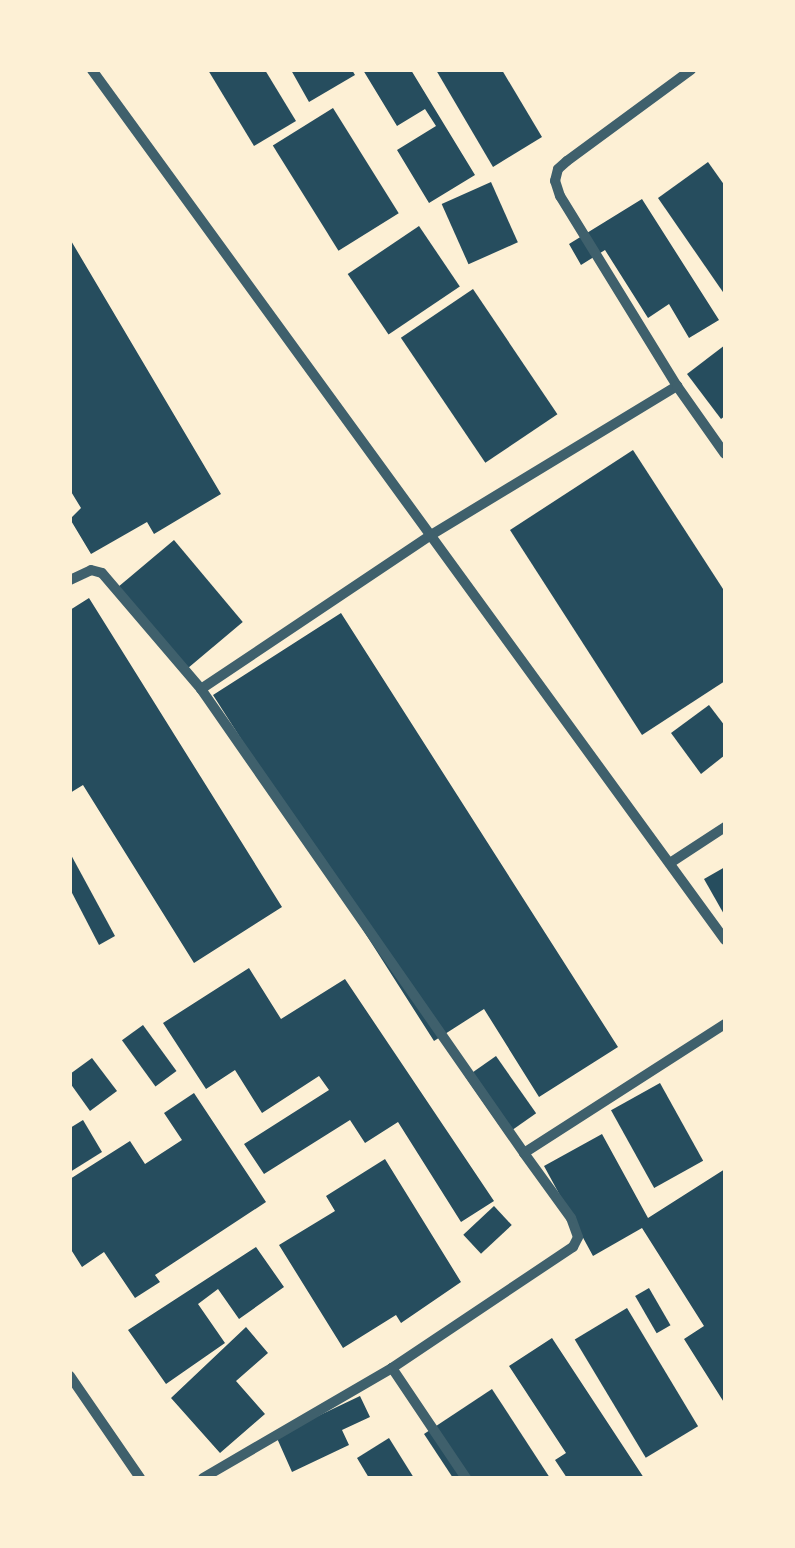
<!DOCTYPE html>
<html>
<head>
<meta charset="utf-8">
<style>
  body { margin:0 }
  #map { position:relative; width:795px; height:1548px; overflow:hidden; background:#fdf0d5; font-family:"Work Sans",sans-serif }
  div>[style] { position:absolute }
  [style*='--x'] { left:calc(var(--x)*1px); top:calc(var(--y)*1px); width:calc(var(--w)*1px); rotate:calc(var(--a)*1deg) }
  .building>* { inset:0; background:#264d5e; transform-origin:0 0 }
  .minor>* { height:10px; margin:-5px; padding:0 5px; transform-origin:5px; border-radius:5px; background:#3f606c }
  span { translate:-50% -50%; white-space:nowrap; text-align:center; line-height:1.15; -webkit-text-stroke:10px #fdf0d5; paint-order:stroke }
  .frame { position:absolute; inset:0; border:72px solid #fdf0d5; pointer-events:none }
</style>
</head>
<body>
<div id="map">
  <div class="building">
    <div style="clip-path:polygon(208px 70px,265px 70px,296px 121px,254px 146px)"></div>
    <div style="clip-path:polygon(291px 70px,352px 70px,355px 75px,309px 102px)"></div>
    <div style="clip-path:polygon(363px 70px,411px 70px,475px 175px,429px 203px,397px 150px,436px 126px,425px 109px,397px 126px)"></div>
    <div style="clip-path:polygon(436px 70px,502px 70px,542px 137px,493px 167px)"></div>
    <div style="left:333px;top:108px;width:124px;height:71px;rotate:58deg"></div>
    <div style="clip-path:polygon(708px 162px,725px 186px,725px 295px,658px 198px)"></div>
    <div style="left:491px;top:182px;width:66px;height:54px;rotate:66deg"></div>
    <div style="clip-path:polygon(642px 199px,719px 320px,689px 338px,669px 304px,648px 318px,605px 250px,581px 265px,569px 244px)"></div>
    <div style="left:419px;top:226px;width:73px;height:86px;rotate:56deg"></div>
    <div style="clip-path:polygon(70px 239px,221px 494px,154px 534px,147px 522px,91px 554px,70px 519px,81px 508px,70px 490px)"></div>
    <div style="left:473px;top:289px;width:151px;height:87px;rotate:56deg"></div>
    <div style="clip-path:polygon(725px 345px,725px 416px,721px 419px,687px 374px)"></div>
    <div style="clip-path:polygon(633px 450px,725px 592px,725px 681px,642px 735px,510px 530px)"></div>
    <div style="left:174px;top:540px;width:107px;height:73px;rotate:50deg"></div>
    <div style="clip-path:polygon(89px 598px,282px 907px,194px 963px,83px 785px,70px 793px,70px 610px)"></div>
    <div style="clip-path:polygon(341px 613px,618px 1047px,539px 1097px,484px 1009px,434px 1041px,213px 695px)"></div>
    <div style="clip-path:polygon(709px 705px,725px 726px,725px 755px,701px 774px,671px 733px)"></div>
    <div style="clip-path:polygon(70px 853px,115px 936px,99px 945px,70px 889px)"></div>
    <div style="clip-path:polygon(725px 867px,725px 916px,704px 879px)"></div>
    <div style="clip-path:polygon(249px 968px,281px 1019px,345px 979px,494px 1201px,461px 1222px,398px 1122px,365px 1143px,350px 1120px,264px 1174px,244px 1144px,329px 1090px,319px 1076px,262px 1113px,235px 1070px,206px 1089px,163px 1023px)"></div>
    <div style="left:143px;top:1025px;width:57px;height:26px;rotate:54deg"></div>
    <div style="left:496px;top:1056px;width:70px;height:37px;rotate:55deg"></div>
    <div style="clip-path:polygon(92px 1058px,117px 1091px,90px 1111px,70px 1083px,70px 1074px)"></div>
    <div style="left:660px;top:1083px;width:89px;height:56px;rotate:61deg"></div>
    <div style="clip-path:polygon(194px 1093px,266px 1202px,155px 1275px,160px 1282px,135px 1298px,104px 1252px,82px 1267px,70px 1248px,70px 1179px,130px 1141px,145px 1164px,182px 1140px,164px 1113px)"></div>
    <div style="clip-path:polygon(83px 1120px,102px 1152px,70px 1172px,70px 1128px)"></div>
    <div style="clip-path:polygon(602px 1134px,648px 1218px,725px 1169px,725px 1404px,684px 1339px,704px 1326px,642px 1228px,593px 1256px,544px 1166px)"></div>
    <div style="clip-path:polygon(385px 1159px,461px 1282px,401px 1323px,396px 1315px,343px 1348px,279px 1245px,335px 1211px,326px 1196px)"></div>
    <div style="left:494px;top:1206px;width:26px;height:42px;rotate:47deg"></div>
    <div style="clip-path:polygon(256px 1247px,284px 1287px,239px 1319px,218px 1289px,198px 1304px,225px 1343px,166px 1384px,128px 1330px)"></div>
    <div style="left:649px;top:1288px;width:43px;height:16px;rotate:60deg"></div>
    <div style="left:627px;top:1308px;width:138px;height:61px;rotate:59deg"></div>
    <div style="clip-path:polygon(246px 1327px,268px 1353px,236px 1381px,265px 1414px,220px 1453px,171px 1398px)"></div>
    <div style="clip-path:polygon(552px 1338px,644px 1478px,567px 1478px,555px 1460px,566px 1453px,509px 1366px)"></div>
    <div style="clip-path:polygon(492px 1389px,550px 1478px,453px 1478px,424px 1434px)"></div>
    <div style="clip-path:polygon(360px 1396px,370px 1417px,342px 1430px,349px 1445px,292px 1472px,276px 1436px)"></div>
    <div style="clip-path:polygon(389px 1438px,414px 1478px,369px 1478px,357px 1458px)"></div>
  </div>
  <div class="minor">
    <div style="--x:92;--y:70;--w:1076;--a:53.96"></div>
    <div style="--x:677;--y:386;--w:223;--a:-121.6"></div>
    <div style="--x:560;--y:196;--w:16;--a:-108"></div>
    <div style="--x:555;--y:181;--w:12;--a:-76"></div>
    <div style="--x:558;--y:169;--w:12;--a:-42"></div>
    <div style="--x:567;--y:161;--w:154;--a:-36.3"></div>
    <div style="--x:70;--y:580;--w:23;--a:-25"></div>
    <div style="--x:91;--y:570;--w:11;--a:15"></div>
    <div style="--x:102;--y:573;--w:153;--a:49.5"></div>
    <div style="--x:201;--y:689;--w:565;--a:55.16"></div>
    <div style="--x:524;--y:1153;--w:239;--a:-32.7"></div>
    <div style="--x:201;--y:689;--w:277;--a:-33.8"></div>
    <div style="--x:431;--y:535;--w:288;--a:-31.2"></div>
    <div style="--x:677;--y:386;--w:83;--a:54.8"></div>
    <div style="--x:670;--y:863;--w:66;--a:-33.2"></div>
    <div style="--x:392;--y:1368;--w:218;--a:-33.8"></div>
    <div style="--x:573;--y:1247;--w:11;--a:-63"></div>
    <div style="--x:578;--y:1237;--w:20;--a:-110"></div>
    <div style="--x:571;--y:1218;--w:80;--a:-125.9"></div>
    <div style="--x:70;--y:1376;--w:124;--a:55.5"></div>
    <div style="--x:203;--y:1478;--w:219;--a:-30.2"></div>
    <div style="--x:392;--y:1368;--w:133;--a:56.1"></div>
  </div>
  <div class="frame"></div>
</div>
</body>
</html>
